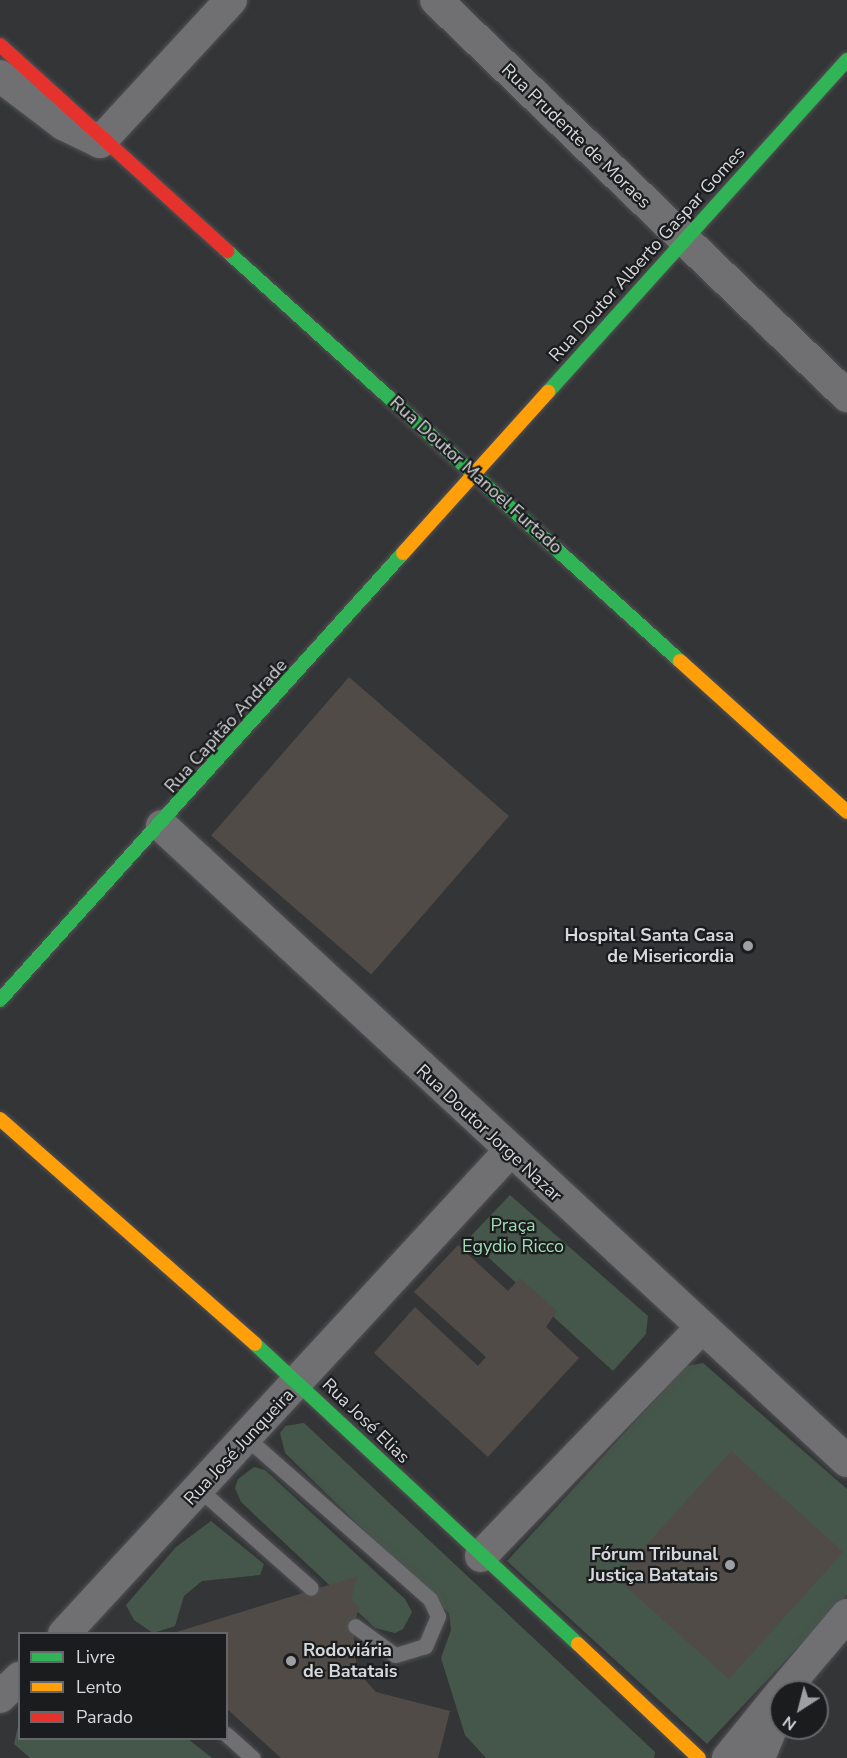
<!DOCTYPE html>
<html>
<head>
<meta charset="utf-8">
<style>
  body { margin:0 }
  #map { position:relative; width:847px; height:1758px; overflow:hidden; background:#343537; font-family:"Nunito Sans",sans-serif }
  div>[style] { position:absolute }
  [style*='--x'] { left:calc(var(--x)*1px); top:calc(var(--y)*1px); width:calc(var(--w)*1px); rotate:calc(var(--a)*1deg) }
  .green>* { inset:0; background:#44574a }
  .building>* { inset:0; background:#514b48; transform-origin:0 0 }
  .roads { filter:drop-shadow(0 0 2px #515154) drop-shadow(0 0 2px #515154) }
  .lane>* { height:15px; margin:-7.5px; padding:0 7.5px; transform-origin:7.5px; border-radius:7.5px; background:#707072 }
  .street>* { height:32px; margin:-16px; padding:0 16px; transform-origin:16px; border-radius:16px; background:#707072 }
  .fast>* { height:14px; margin:-7px; padding:0 7px; transform-origin:7px; border-radius:7px; background:#30b455 }
  .slow>* { height:14px; margin:-7px; padding:0 7px; transform-origin:7px; border-radius:7px; background:#ff9f0a }
  .jam>* { height:14px; margin:-7px; padding:0 7px; transform-origin:7px; border-radius:7px; background:#e5322d }
  .dots>* { width:16px; height:16px; translate:-50% -50%; box-sizing:border-box; border:3px solid #1b1c1e; border-radius:50% }
  span { translate:-50% -50%; white-space:nowrap; text-align:center; line-height:1.15; -webkit-text-stroke:4.5px #1b1c1e; paint-order:stroke }
  .street-label { font-size:18px; color:#d7d8db }
  .poi-label { font-size:18px; color:#d7d8db; font-weight:700 }
  .right { translate:-100% -50%; text-align:right }
  .left { translate:0 -50%; text-align:left }
  .park-label { font-size:18px; color:#a1ddb5 }
  .legend { position:absolute; left:18px; top:1632px; width:210px; height:108px; box-sizing:border-box; background:#1b1c1e; border:2px solid #66676a; margin:0; padding:8px 10px; list-style:none; font-size:18px; color:#d7d8db }
  .legend li { display:flex; align-items:center; gap:12px; height:30px }
  .legend b { width:30px; border:2px solid #66676a }
  .north { position:absolute; left:769px; top:1680px; width:60px; height:60px; box-sizing:border-box; background:#1b1c1e; border:2px solid #66676a; border-radius:50%; rotate:216deg; font-size:16px; font-weight:700; line-height:24px; text-align:center; color:#d7d8db }
  .north::after { content:''; display:block; margin:auto; width:21px; height:27px; background:#9e9fa2; clip-path:polygon(50% 0,100% 100%,50% 72%,0 100%) }
</style>
</head>
<body>
<div id="map">
  <div class="green">
    <div style="clip-path:polygon(510px 1195px,648px 1316px,646px 1334px,613px 1371px,468px 1239px)"></div>
    <div style="clip-path:polygon(703px 1363px,847px 1489px,847px 1595px,707px 1744px,507px 1561px,686px 1366px)"></div>
    <div style="clip-path:polygon(304px 1423px,655px 1752px,654px 1758px,486px 1758px,465px 1735px,441px 1658px,451px 1630px,449px 1613px,285px 1453px,280px 1433px,285px 1426px)"></div>
    <div style="clip-path:polygon(254px 1467px,265px 1470px,405px 1599px,412px 1612px,403px 1629px,395px 1633px,375px 1628px,241px 1502px,235px 1488px,238px 1479px)"></div>
    <div style="clip-path:polygon(211px 1521px,264px 1564px,260px 1575px,202px 1581px,184px 1596px,175px 1626px,153px 1633px,134px 1620px,126px 1605px,176px 1547px)"></div>
    <div style="clip-path:polygon(19px 1722px,20px 1738px,188px 1739px,212px 1758px,30px 1758px,14px 1744px)"></div>
  </div>
  <div class="building">
    <div style="left:349px;top:677px;width:212px;height:210px;rotate:41deg"></div>
    <div style="clip-path:polygon(458px 1245px,508px 1291px,520px 1278px,557px 1311px,546px 1327px,579px 1358px,488px 1457px,374px 1353px,415px 1307px,478px 1366px,486px 1357px,414px 1292px)"></div>
    <div style="left:731px;top:1451px;width:151px;height:171px;rotate:42deg"></div>
    <div style="clip-path:polygon(358px 1576px,351px 1600px,359px 1607px,353px 1629px,357px 1671px,376px 1692px,450px 1711px,438px 1758px,281px 1758px,226px 1708px,226px 1634px,170px 1634px)"></div>
  </div>
  <div class="roads">
    <div class="lane">
      <div style="--x:249;--y:1440;--w:241;--a:41.3"></div>
      <div style="--x:430;--y:1599;--w:19;--a:65"></div>
      <div style="--x:438;--y:1616;--w:33;--a:113"></div>
      <div style="--x:425;--y:1646;--w:31;--a:163"></div>
      <div style="--x:395;--y:1655;--w:49;--a:-144.1"></div>
      <div style="--x:199;--y:1489;--w:149;--a:41.5"></div>
      <div style="--x:226;--y:1734;--w:36;--a:42"></div>
    </div>
    <div class="street">
      <div style="--x:436;--y:0;--w:571;--a:43.94"></div>
      <div style="--x:0;--y:76;--w:79;--a:37.3"></div>
      <div style="--x:63;--y:124;--w:41;--a:25.9"></div>
      <div style="--x:100;--y:142;--w:193;--a:-47.3"></div>
      <div style="--x:162;--y:826;--w:934;--a:42.83"></div>
      <div style="--x:481;--y:1556;--w:317;--a:-46"></div>
      <div style="--x:64;--y:1634;--w:656;--a:-47.29"></div>
      <div style="--x:782;--y:1692;--w:101;--a:-49.8"></div>
      <div style="--x:0;--y:1697;--w:28;--a:-44"></div>
      <div style="--x:728;--y:1758;--w:84;--a:-50.8"></div>
      <div style="--x:759;--y:1758;--w:50;--a:-67.6"></div>
    </div>
    <div class="fast">
      <div style="--x:227;--y:251;--w:611;--a:42.15"></div>
      <div style="--x:548;--y:392;--w:447;--a:-48"></div>
      <div style="--x:0;--y:1000;--w:602;--a:-47.96"></div>
      <div style="--x:255;--y:1344;--w:441;--a:42.9"></div>
    </div>
    <div class="slow">
      <div style="--x:403;--y:553;--w:217;--a:-48"></div>
      <div style="--x:680;--y:661;--w:225;--a:42.1"></div>
      <div style="--x:0;--y:1119;--w:340;--a:41.4"></div>
      <div style="--x:578;--y:1644;--w:166;--a:43.3"></div>
    </div>
    <div class="jam">
      <div style="--x:0;--y:45;--w:307;--a:42.2"></div>
    </div>
  </div>
  <div class="dots">
    <div style="left:748px;top:946px;background:#9e9fa2"></div>
    <div style="left:730px;top:1565px;background:#9e9fa2"></div>
    <div style="left:291px;top:1661px;background:#9e9fa2"></div>
  </div>
  <div class="street-label">
    <span style="left:576px;top:136px;rotate:44deg">Rua Prudente de Moraes</span>
    <span style="left:647px;top:254px;rotate:-48deg">Rua Doutor Alberto Gaspar Gomes</span>
    <span style="left:476px;top:475px;rotate:42deg">Rua Doutor Manoel Furtado</span>
    <span style="left:226px;top:726px;rotate:-48deg">Rua Capitão Andrade</span>
    <span style="left:489px;top:1133px;rotate:43deg">Rua Doutor Jorge Nazar</span>
    <span style="left:366px;top:1421px;rotate:44deg">Rua José Elias</span>
    <span style="left:239px;top:1447px;rotate:-47deg">Rua José Junqueira</span>
  </div>
  <div class="poi-label">
    <span class="right" style="left:734px;top:946px">Hospital Santa Casa<br>de Misericordia</span>
    <span class="right" style="left:718px;top:1565px">Fórum Tribunal<br>Justiça Batatais</span>
    <span class="left" style="left:303px;top:1661px">Rodoviária<br>de Batatais</span>
  </div>
  <div class="park-label">
    <span style="left:513px;top:1236px">Praça<br>Egydio Ricco</span>
  </div>
  <ul class="legend">
  <li><b style="height:8px;background:#30b455"></b>Livre</li>
  <li><b style="height:8px;background:#ff9f0a"></b>Lento</li>
  <li><b style="height:8px;background:#e5322d"></b>Parado</li>
  </ul>
  <div class="north">N</div>
</div>
</body>
</html>
